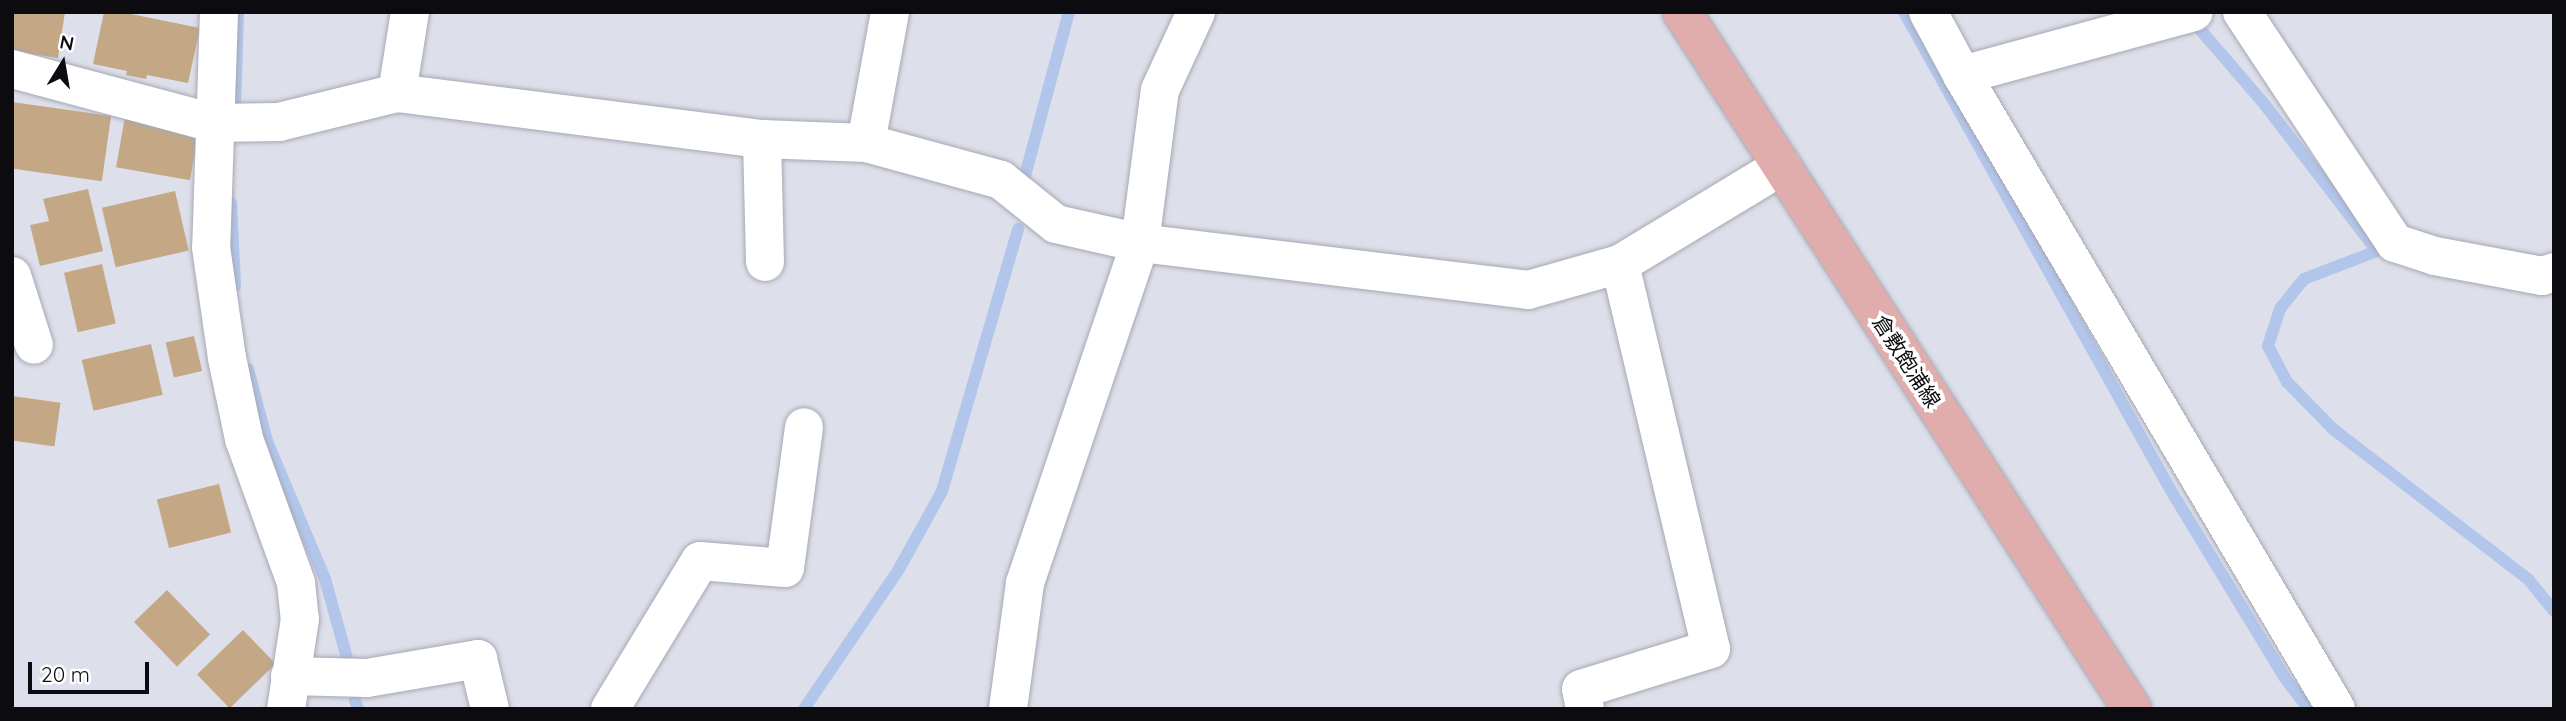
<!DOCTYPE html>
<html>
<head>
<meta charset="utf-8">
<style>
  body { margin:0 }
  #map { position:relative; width:2566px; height:721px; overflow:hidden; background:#dddfea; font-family:Quicksand,"Noto Sans JP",sans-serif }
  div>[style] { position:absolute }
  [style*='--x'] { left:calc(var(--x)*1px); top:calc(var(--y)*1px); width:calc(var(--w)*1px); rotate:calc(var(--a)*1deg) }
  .stream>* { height:12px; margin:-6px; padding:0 6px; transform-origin:6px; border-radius:6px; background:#b2c5eb }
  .building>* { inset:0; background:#c4a785; transform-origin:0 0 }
  .roads { filter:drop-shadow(0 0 2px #a6a8b3) drop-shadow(0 0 2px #a6a8b3) }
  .minor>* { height:38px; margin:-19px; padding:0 19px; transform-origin:19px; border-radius:19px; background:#fff }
  .major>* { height:38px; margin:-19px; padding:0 19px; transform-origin:19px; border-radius:19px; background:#e1acac }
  span { translate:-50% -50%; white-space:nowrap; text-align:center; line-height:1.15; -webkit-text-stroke:7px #fff; paint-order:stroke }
  .street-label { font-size:21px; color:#0c0c10 }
  .frame { position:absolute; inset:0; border:14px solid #0c0c10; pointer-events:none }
  .north { position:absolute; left:28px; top:28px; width:70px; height:70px; -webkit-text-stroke:5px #fff; paint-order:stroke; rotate:11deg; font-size:19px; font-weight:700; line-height:28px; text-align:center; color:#0c0c10 }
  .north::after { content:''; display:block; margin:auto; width:24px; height:32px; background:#0c0c10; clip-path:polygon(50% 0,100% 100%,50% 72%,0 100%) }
  .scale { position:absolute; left:28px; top:662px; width:121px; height:32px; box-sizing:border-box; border:4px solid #0c0c10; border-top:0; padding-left:9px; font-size:21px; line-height:24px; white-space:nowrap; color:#0c0c10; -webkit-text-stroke:5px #fff; paint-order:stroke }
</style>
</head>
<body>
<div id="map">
  <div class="stream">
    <div style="--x:1904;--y:12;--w:546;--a:60.85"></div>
    <div style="--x:2170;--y:489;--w:221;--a:58.7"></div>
    <div style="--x:2285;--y:678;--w:39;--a:53"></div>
    <div style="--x:2192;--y:20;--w:112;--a:49.3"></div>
    <div style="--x:2265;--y:105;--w:184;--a:52.5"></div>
    <div style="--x:2377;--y:251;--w:78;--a:159"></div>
    <div style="--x:2304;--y:279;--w:38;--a:129"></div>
    <div style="--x:2280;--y:309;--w:39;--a:108"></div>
    <div style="--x:2268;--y:346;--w:41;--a:62.2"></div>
    <div style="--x:2287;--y:382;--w:66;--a:45.6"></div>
    <div style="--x:2333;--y:429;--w:246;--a:37.6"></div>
    <div style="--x:2528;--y:579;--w:41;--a:50.9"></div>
    <div style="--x:235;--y:112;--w:100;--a:-88.3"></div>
    <div style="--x:1025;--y:176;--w:170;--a:-75"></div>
    <div style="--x:231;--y:203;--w:83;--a:87.2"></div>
    <div style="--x:248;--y:369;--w:74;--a:75.2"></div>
    <div style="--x:267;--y:441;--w:150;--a:67.2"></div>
    <div style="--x:325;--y:579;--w:82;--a:74.4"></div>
    <div style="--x:355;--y:700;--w:9;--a:72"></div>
    <div style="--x:804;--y:709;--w:169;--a:-55.8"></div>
    <div style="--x:899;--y:569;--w:89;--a:-61.1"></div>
    <div style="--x:942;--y:491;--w:273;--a:-73.8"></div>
  </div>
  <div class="building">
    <div style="clip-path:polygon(12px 12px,65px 12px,58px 58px,12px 51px)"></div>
    <div style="clip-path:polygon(104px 12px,121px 12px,200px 28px,188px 83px,147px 75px,146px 79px,126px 75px,127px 71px,93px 64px)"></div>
    <div style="left:12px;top:102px;width:100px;height:66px;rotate:8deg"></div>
    <div style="left:126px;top:111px;width:75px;height:57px;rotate:10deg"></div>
    <div style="clip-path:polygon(88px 189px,103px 251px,40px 266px,30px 225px,49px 221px,43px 199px)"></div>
    <div style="left:175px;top:191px;width:61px;height:75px;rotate:77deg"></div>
    <div style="left:102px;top:264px;width:61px;height:39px;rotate:77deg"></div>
    <div style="left:194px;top:336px;width:36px;height:29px;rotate:77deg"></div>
    <div style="left:151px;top:344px;width:52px;height:71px;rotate:77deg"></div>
    <div style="left:12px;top:396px;width:49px;height:44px;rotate:8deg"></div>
    <div style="left:219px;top:484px;width:50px;height:64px;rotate:76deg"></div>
    <div style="left:167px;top:590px;width:62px;height:46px;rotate:46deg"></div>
    <div style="left:243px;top:630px;width:47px;height:64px;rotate:46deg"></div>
  </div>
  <div class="roads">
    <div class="minor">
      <div style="--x:219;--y:12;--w:235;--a:91.9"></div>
      <div style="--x:211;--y:247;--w:112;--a:81.8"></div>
      <div style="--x:227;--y:358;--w:83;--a:78.1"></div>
      <div style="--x:244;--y:439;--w:153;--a:70.1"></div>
      <div style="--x:296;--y:583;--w:36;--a:84"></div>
      <div style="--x:300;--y:619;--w:91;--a:98.8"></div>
      <div style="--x:1928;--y:12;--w:72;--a:61.6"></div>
      <div style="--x:1962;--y:75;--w:736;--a:59.46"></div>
      <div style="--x:2242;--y:12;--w:277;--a:56.5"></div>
      <div style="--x:2395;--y:243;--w:42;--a:18"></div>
      <div style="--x:2435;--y:256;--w:109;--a:10.6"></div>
      <div style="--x:2542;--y:276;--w:13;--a:-18"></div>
      <div style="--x:12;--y:69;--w:209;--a:15"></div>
      <div style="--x:214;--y:123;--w:65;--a:-0.9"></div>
      <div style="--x:279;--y:122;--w:122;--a:-13.8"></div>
      <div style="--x:397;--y:93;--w:368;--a:7.2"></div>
      <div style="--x:762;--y:139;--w:104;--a:2.2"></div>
      <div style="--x:866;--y:143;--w:140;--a:15.3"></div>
      <div style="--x:1001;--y:180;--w:70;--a:38.7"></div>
      <div style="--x:1056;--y:224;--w:86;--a:12.7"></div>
      <div style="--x:1140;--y:243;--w:391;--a:6.9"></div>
      <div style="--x:1528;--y:290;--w:96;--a:-15.8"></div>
      <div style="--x:1620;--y:264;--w:189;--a:-31.2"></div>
      <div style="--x:1962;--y:75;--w:240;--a:-15.2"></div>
      <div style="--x:397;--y:93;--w:82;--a:-80.9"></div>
      <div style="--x:762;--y:139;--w:123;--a:88.6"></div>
      <div style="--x:866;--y:143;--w:133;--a:-79.6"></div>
      <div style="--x:12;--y:276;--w:72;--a:72.3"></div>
      <div style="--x:290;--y:676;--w:77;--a:1.5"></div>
      <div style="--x:367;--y:678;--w:113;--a:-9.7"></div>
      <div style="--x:478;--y:659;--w:51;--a:76.5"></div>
      <div style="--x:610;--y:709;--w:173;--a:-58.7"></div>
      <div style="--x:700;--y:561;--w:85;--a:4.7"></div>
      <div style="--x:785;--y:568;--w:142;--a:-82.3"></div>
      <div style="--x:1008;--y:709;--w:127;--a:-82.3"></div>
      <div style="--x:1025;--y:583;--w:359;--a:-71.3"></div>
      <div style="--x:1140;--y:243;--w:154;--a:-82.6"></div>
      <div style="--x:1160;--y:90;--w:86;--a:-65.2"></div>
      <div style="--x:1585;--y:709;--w:20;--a:-101"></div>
      <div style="--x:1581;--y:689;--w:136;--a:-17.1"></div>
      <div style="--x:1711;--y:649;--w:396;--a:-103.3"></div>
    </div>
    <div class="major">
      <div style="--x:1682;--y:12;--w:830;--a:57.15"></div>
    </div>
  </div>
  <div class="street-label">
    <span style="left:1907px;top:361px;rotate:57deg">倉敷飽浦線</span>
  </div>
  <div class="frame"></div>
  <div class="north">N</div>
  <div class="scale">20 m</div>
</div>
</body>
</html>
